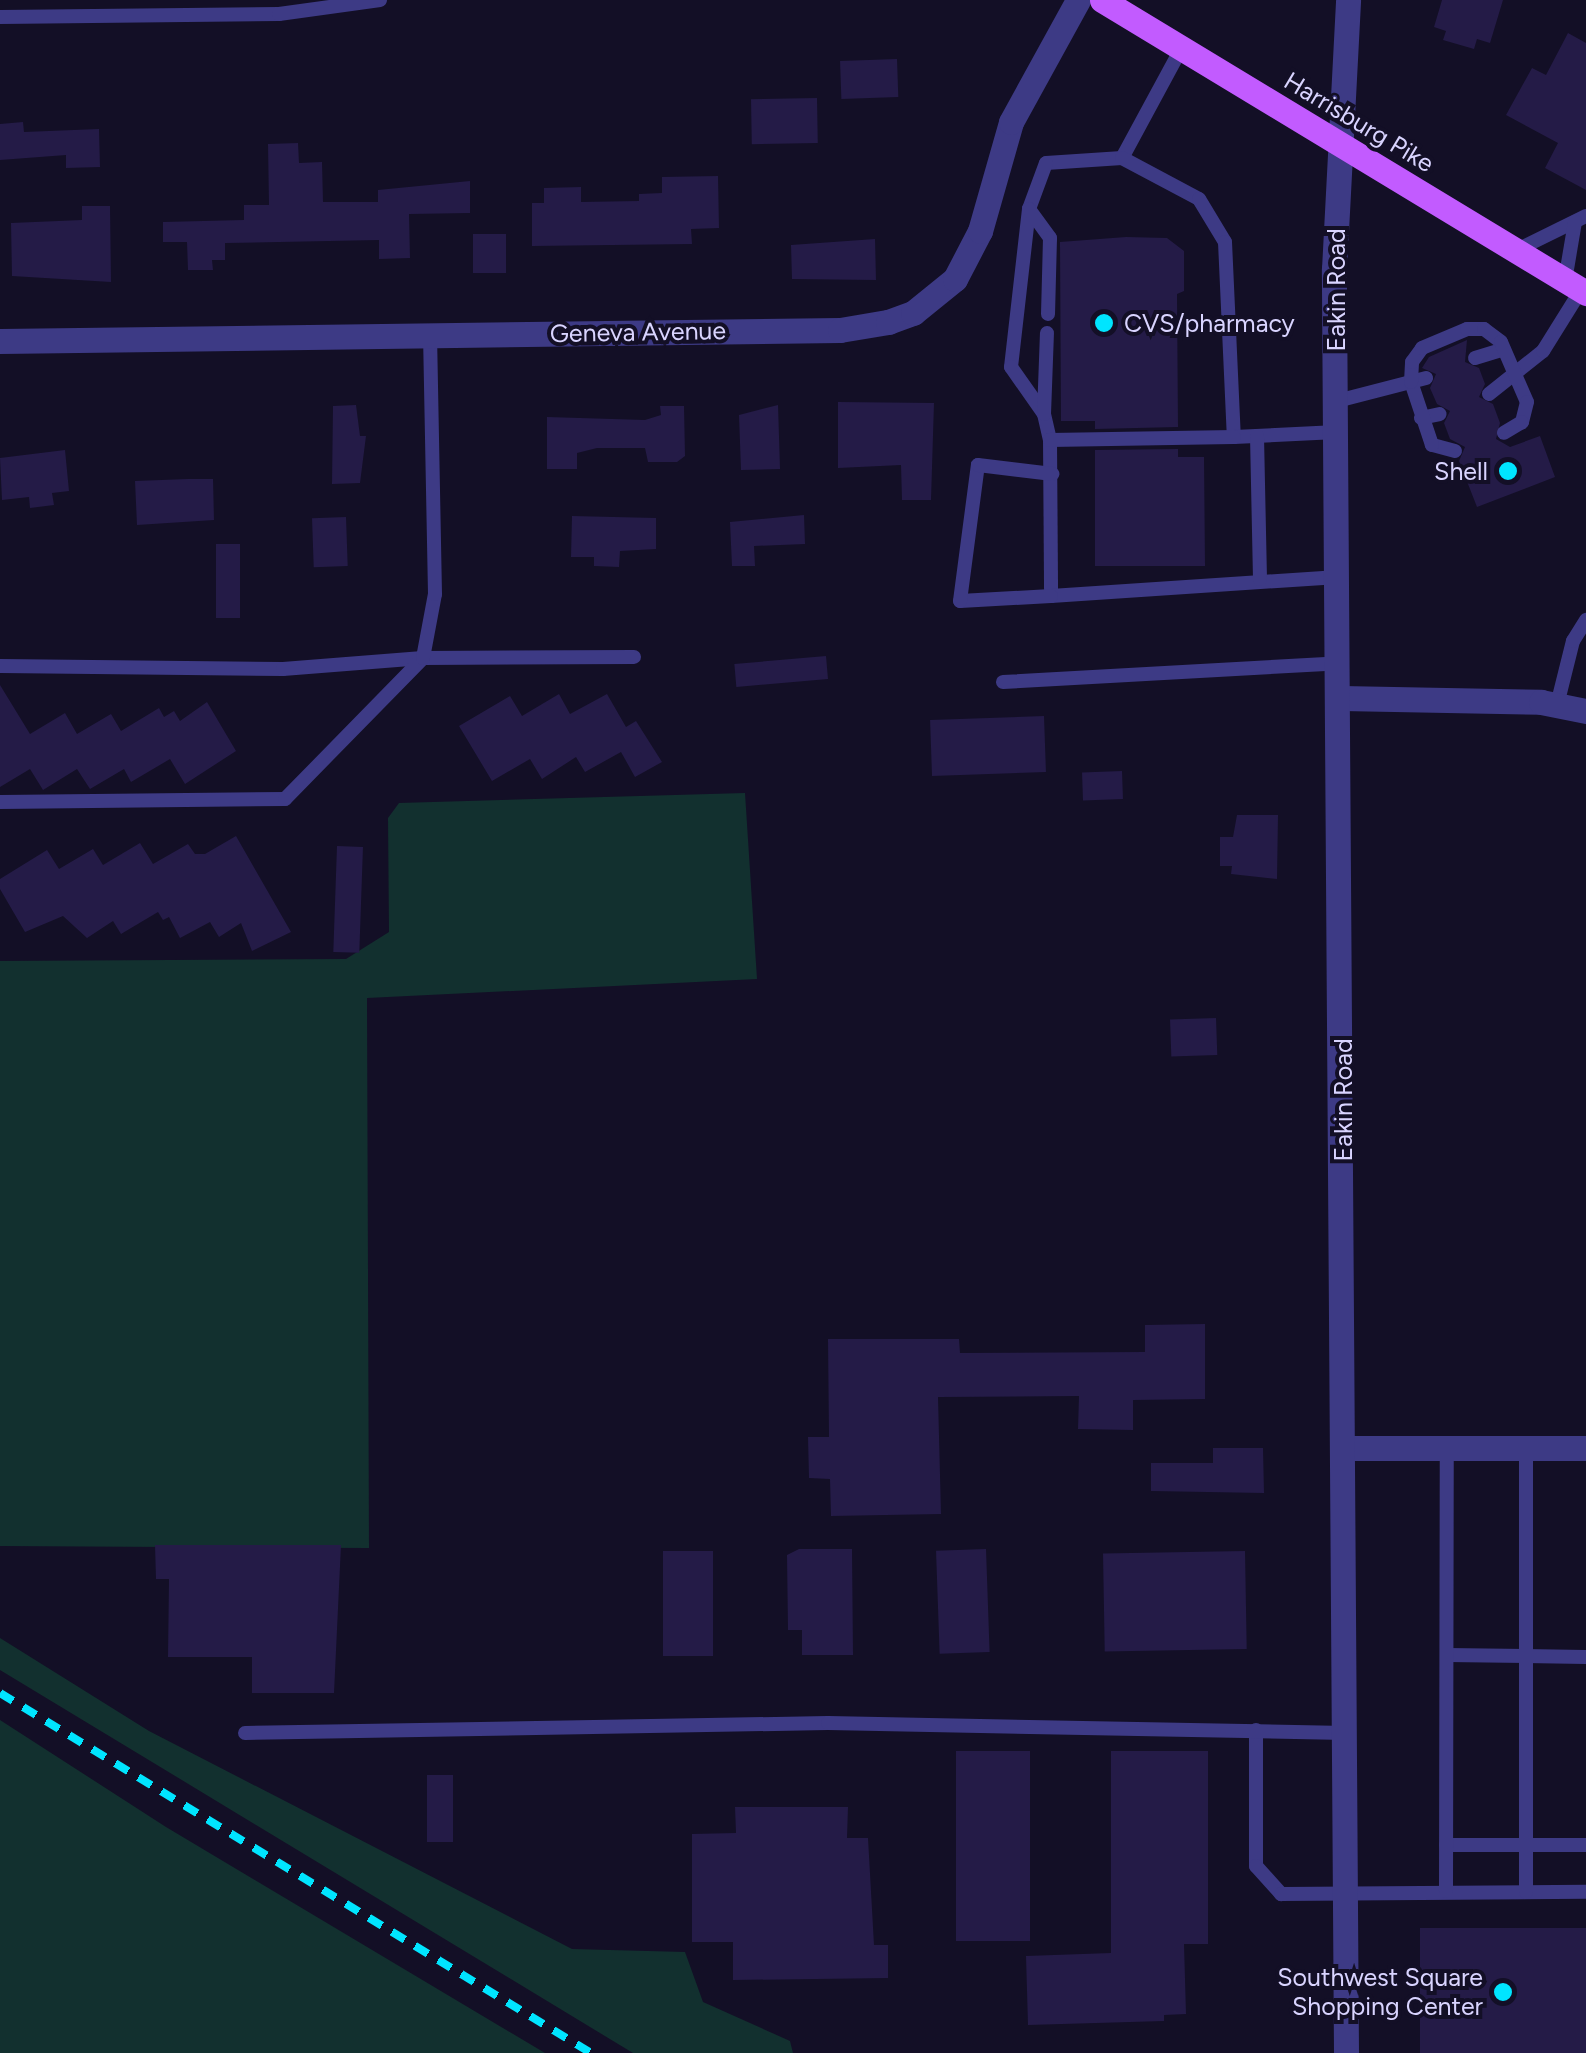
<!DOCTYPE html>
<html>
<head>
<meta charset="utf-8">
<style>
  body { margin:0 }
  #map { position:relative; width:1586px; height:2053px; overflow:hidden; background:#130f26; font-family:Figtree,sans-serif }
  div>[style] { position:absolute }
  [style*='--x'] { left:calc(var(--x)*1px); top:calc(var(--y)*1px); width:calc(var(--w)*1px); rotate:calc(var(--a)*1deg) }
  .green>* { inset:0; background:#12302f }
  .building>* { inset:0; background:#241b47; transform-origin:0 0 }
  .service>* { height:14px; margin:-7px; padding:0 7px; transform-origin:7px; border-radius:7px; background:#3d3a85 }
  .minor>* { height:25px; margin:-12.5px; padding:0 12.5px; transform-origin:12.5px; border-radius:12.5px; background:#3d3a85 }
  .tertiary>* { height:25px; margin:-12.5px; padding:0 12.5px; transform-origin:12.5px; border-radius:12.5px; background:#3d3a85 }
  .primary>* { height:25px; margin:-12.5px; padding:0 12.5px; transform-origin:12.5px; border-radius:12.5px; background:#c25bff }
  .rail>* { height:8px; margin-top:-4px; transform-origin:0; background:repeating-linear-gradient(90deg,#00e5ff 0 15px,transparent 0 27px) }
  .dots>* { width:28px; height:28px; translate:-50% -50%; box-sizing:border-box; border:5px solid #130f26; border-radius:50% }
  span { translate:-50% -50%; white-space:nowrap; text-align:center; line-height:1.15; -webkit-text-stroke:8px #130f26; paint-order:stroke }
  .street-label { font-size:25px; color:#d9d4ff }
  .poi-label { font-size:25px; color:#d9d4ff }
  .left { translate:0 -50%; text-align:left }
  .right { translate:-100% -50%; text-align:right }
</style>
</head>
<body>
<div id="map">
  <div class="green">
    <div style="clip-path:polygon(745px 793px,757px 979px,367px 998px,369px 1548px,0 1546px,0 961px,346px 959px,389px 932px,388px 818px,399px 803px)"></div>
    <div style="clip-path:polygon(0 1638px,149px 1731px,572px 1949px,685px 1952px,703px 2002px,790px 2041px,793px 2053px,633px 2053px,0 1670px)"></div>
    <div style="clip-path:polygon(0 1720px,166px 1827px,545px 2053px,0 2053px)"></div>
  </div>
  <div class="building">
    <div style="clip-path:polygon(1442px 0,1503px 0,1490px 43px,1477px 39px,1474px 49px,1443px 40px,1446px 31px,1434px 27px)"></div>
    <div style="clip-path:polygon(1568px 33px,1586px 43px,1586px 190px,1545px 168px,1558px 143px,1506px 115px,1532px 68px,1546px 75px)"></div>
    <div style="left:897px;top:59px;width:38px;height:57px;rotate:88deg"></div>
    <div style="left:817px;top:98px;width:45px;height:66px;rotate:89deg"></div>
    <div style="clip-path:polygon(23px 122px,24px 132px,99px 129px,100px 167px,66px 168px,66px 155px,0 160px,0 124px)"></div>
    <div style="clip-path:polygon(298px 143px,299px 163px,322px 162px,323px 202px,378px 202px,378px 190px,470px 181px,470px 213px,409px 214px,410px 258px,379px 259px,379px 240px,225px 243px,225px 260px,212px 260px,213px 270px,188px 270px,187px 242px,163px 242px,163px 222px,244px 220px,244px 205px,269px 205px,268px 144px)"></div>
    <div style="clip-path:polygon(718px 176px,719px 228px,691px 229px,692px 244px,532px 246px,532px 203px,544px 203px,544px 188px,581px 187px,581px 202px,639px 201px,639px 194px,662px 193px,662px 177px)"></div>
    <div style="clip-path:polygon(82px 206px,110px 206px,111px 282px,12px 276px,11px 223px,82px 220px)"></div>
    <div style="left:473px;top:234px;width:33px;height:39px"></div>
    <div style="clip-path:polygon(1126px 237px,1167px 238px,1184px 251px,1184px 291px,1177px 294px,1178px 427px,1095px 429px,1095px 421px,1061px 421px,1060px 242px)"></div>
    <div style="clip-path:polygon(875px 239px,876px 280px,792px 279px,791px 245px)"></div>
    <div style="clip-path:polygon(1467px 340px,1465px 362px,1479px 368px,1485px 384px,1479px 397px,1493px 404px,1500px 423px,1496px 439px,1510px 447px,1540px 436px,1555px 477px,1477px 507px,1459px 461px,1465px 447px,1450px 439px,1444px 423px,1450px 411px,1437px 404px,1430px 388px,1436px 374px,1422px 368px,1429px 357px)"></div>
    <div style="clip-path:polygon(838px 402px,934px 403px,931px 500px,902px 500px,901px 465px,838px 468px)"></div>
    <div style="clip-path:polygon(356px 405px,360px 436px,366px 436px,360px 483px,332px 484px,333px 406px)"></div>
    <div style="clip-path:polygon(778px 405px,780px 469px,741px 470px,739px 415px)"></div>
    <div style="clip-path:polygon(660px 406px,684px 406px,685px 456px,677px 462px,648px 462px,645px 448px,597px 448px,577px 453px,577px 469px,547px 469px,547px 417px,645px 420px,661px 415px)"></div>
    <div style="clip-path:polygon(1178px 449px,1178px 457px,1204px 457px,1205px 566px,1095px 566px,1095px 450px)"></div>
    <div style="clip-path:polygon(65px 450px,69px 491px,52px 493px,54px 505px,30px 508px,29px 497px,2px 500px,0 458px)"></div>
    <div style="clip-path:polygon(188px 479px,213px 479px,214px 520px,137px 525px,135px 481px)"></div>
    <div style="clip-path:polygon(804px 515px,805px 544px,754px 546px,755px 566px,732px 566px,730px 522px)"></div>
    <div style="clip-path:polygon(572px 516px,656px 518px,656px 549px,620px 551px,619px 567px,594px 566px,594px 557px,571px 557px)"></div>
    <div style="left:346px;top:517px;width:49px;height:34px;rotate:88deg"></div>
    <div style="left:216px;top:544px;width:24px;height:74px"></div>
    <div style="left:826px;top:656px;width:23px;height:92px;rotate:85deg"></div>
    <div style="clip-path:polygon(0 685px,30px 734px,65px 713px,77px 734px,111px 714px,121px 731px,159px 708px,164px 717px,174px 711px,180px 721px,207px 702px,236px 751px,185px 784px,170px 759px,131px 782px,124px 769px,90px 789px,77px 769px,43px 790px,30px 769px,0 787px)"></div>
    <div style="clip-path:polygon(559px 694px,570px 714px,607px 694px,626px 727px,636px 721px,662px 762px,635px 777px,621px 752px,585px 772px,576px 757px,542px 779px,530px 759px,492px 781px,459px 726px,510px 696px,522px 716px)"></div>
    <div style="left:1044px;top:716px;width:56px;height:114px;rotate:88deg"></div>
    <div style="left:1122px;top:771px;width:28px;height:40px;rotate:88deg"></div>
    <div style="clip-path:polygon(1237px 815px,1278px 815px,1277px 879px,1231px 874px,1232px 866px,1220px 866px,1220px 837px,1233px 837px)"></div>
    <div style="clip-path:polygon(236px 836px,291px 932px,252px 951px,241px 923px,219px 937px,210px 922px,180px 938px,169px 917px,163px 920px,158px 912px,121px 934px,113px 921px,87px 938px,63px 916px,25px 932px,0 889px,0 879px,47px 850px,59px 869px,93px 849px,103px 865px,140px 843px,153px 864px,188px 844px,195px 854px,205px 854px)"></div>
    <div style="left:337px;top:846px;width:26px;height:106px;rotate:2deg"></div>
    <div style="left:1216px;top:1018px;width:37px;height:46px;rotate:88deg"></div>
    <div style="clip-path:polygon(1205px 1324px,1205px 1399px,1133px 1400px,1133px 1430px,1078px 1429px,1079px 1396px,938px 1397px,941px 1514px,831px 1516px,830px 1479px,809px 1478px,808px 1437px,829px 1437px,828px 1339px,959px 1339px,960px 1353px,1145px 1352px,1145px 1325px)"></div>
    <div style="clip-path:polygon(1213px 1448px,1263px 1448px,1264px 1493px,1151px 1491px,1151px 1463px,1213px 1463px)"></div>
    <div style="clip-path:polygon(155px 1545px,341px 1545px,334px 1693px,252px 1693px,252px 1657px,168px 1657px,169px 1579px,156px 1579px)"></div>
    <div style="clip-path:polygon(799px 1549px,852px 1549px,853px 1655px,802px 1655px,802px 1630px,788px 1630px,787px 1555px)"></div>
    <div style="left:986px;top:1549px;width:103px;height:50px;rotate:88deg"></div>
    <div style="left:663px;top:1551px;width:50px;height:105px"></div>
    <div style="left:1245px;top:1551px;width:98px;height:142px;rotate:89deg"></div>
    <div style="left:956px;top:1751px;width:74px;height:190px"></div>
    <div style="clip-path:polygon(1111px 1751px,1208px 1751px,1208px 1944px,1184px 1944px,1186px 2014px,1164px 2015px,1164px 2021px,1028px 2025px,1026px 1956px,1111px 1953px)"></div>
    <div style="left:427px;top:1775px;width:26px;height:67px"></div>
    <div style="clip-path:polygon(735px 1807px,848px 1807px,847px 1838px,868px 1838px,874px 1945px,888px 1945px,888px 1978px,733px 1980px,733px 1942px,692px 1942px,692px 1834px,736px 1833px)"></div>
    <div style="left:1586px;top:1928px;width:125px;height:166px;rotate:90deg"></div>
  </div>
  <div class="service">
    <div style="--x:0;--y:17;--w:279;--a:-0.6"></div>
    <div style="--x:279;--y:14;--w:102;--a:-7.9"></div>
    <div style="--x:1181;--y:49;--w:124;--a:118.4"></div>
    <div style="--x:1122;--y:158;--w:76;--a:176.2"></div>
    <div style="--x:1046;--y:163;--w:49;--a:110.3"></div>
    <div style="--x:1029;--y:209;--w:159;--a:96.5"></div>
    <div style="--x:1011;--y:367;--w:57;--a:54.9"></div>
    <div style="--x:1044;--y:414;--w:27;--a:77"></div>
    <div style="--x:1050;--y:440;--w:156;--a:89.6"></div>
    <div style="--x:1051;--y:596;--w:288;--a:-3.8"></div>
    <div style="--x:1122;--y:158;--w:87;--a:28"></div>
    <div style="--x:1199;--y:199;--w:50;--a:58.8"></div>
    <div style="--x:1225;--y:242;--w:195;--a:87.4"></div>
    <div style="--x:1234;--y:437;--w:103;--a:-2.8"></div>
    <div style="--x:1029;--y:209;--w:36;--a:54"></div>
    <div style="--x:1050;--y:238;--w:76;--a:91.5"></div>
    <div style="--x:1515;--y:251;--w:79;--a:-26.2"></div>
    <div style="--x:1565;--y:281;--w:60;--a:-80.4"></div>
    <div style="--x:1475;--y:358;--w:30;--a:-17"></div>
    <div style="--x:1489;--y:394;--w:69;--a:-38.5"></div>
    <div style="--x:1543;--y:351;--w:72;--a:-58.1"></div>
    <div style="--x:1337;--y:401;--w:92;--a:-14.5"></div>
    <div style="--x:1044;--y:414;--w:81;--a:-87.9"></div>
    <div style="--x:1421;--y:418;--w:19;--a:-12"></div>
    <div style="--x:1257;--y:436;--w:143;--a:88.8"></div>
    <div style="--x:1050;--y:440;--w:184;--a:-0.9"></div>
    <div style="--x:1455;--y:451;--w:24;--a:-165"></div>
    <div style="--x:1432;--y:445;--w:66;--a:-108.4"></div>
    <div style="--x:1411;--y:382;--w:20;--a:-87"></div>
    <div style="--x:1412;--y:362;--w:17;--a:-54"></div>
    <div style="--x:1422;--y:348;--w:49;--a:-22.9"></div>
    <div style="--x:1467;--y:329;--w:17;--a:0"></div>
    <div style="--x:1484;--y:329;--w:21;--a:37"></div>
    <div style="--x:1501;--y:342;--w:65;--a:66.6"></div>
    <div style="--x:1527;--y:402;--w:21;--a:104"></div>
    <div style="--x:1522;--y:422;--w:21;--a:149"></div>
    <div style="--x:1051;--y:596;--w:91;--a:176.9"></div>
    <div style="--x:960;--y:601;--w:137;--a:-82.5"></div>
    <div style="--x:978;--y:465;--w:75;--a:6.9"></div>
    <div style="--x:0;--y:666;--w:283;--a:0.6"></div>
    <div style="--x:283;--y:669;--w:140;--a:-4.5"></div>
    <div style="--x:423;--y:658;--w:211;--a:-0.3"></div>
    <div style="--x:1003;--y:682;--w:337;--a:-3.2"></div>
    <div style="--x:1557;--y:705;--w:66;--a:-76"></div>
    <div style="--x:1573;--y:641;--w:25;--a:-58"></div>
    <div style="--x:0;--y:802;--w:285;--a:-0.6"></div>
    <div style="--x:285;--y:799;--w:197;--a:-45.6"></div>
    <div style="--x:423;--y:658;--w:65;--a:-79.4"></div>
    <div style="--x:435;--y:594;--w:260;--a:-91.1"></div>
    <div style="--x:1447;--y:1655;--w:139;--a:0.8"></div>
    <div style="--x:1256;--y:1730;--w:136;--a:90"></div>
    <div style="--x:1256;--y:1866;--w:38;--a:48"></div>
    <div style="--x:1281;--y:1894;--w:305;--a:-0.4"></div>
    <div style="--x:245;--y:1733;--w:583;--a:-0.98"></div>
    <div style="--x:828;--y:1723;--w:518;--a:1.11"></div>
    <div style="--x:1446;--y:1845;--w:140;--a:0"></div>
    <div style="--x:1446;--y:1891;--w:443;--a:-89.9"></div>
    <div style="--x:1526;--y:1892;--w:444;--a:-90"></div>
  </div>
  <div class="minor">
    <div style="--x:0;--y:341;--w:840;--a:-0.75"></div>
    <div style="--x:840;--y:330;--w:49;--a:-9.5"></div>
    <div style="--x:888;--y:322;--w:27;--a:-20"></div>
    <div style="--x:913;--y:313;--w:54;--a:-39"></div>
    <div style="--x:955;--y:279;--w:54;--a:-62.5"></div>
    <div style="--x:980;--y:231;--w:113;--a:-74.1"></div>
    <div style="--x:1011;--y:122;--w:139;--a:-61.2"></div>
    <div style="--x:1341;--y:698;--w:200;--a:1.1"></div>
    <div style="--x:1541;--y:702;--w:46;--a:11.3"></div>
    <div style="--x:1345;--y:1448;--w:241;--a:0"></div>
  </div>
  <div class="tertiary">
    <div style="--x:1346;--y:2053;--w:1784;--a:-90.39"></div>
    <div style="--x:1334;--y:269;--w:269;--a:-87"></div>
  </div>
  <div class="primary">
    <div style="--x:1102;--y:0;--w:566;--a:31.19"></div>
  </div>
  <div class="rail">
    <div style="--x:0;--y:1693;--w:692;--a:31.35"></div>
  </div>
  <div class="dots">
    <div style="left:1104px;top:323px;background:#00e5ff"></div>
    <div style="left:1508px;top:471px;background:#00e5ff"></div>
    <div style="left:1503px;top:1992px;background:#00e5ff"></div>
  </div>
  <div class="street-label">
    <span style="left:1359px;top:122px;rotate:31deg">Harrisburg Pike</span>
    <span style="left:1336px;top:290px;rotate:-90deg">Eakin Road</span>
    <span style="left:638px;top:332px;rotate:-1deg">Geneva Avenue</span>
    <span style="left:1343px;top:1100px;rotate:-90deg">Eakin Road</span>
  </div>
  <div class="poi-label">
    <span class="left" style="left:1124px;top:323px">CVS/pharmacy</span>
    <span class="right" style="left:1488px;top:471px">Shell</span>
    <span class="right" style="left:1483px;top:1992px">Southwest Square<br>Shopping Center</span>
  </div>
</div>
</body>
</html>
